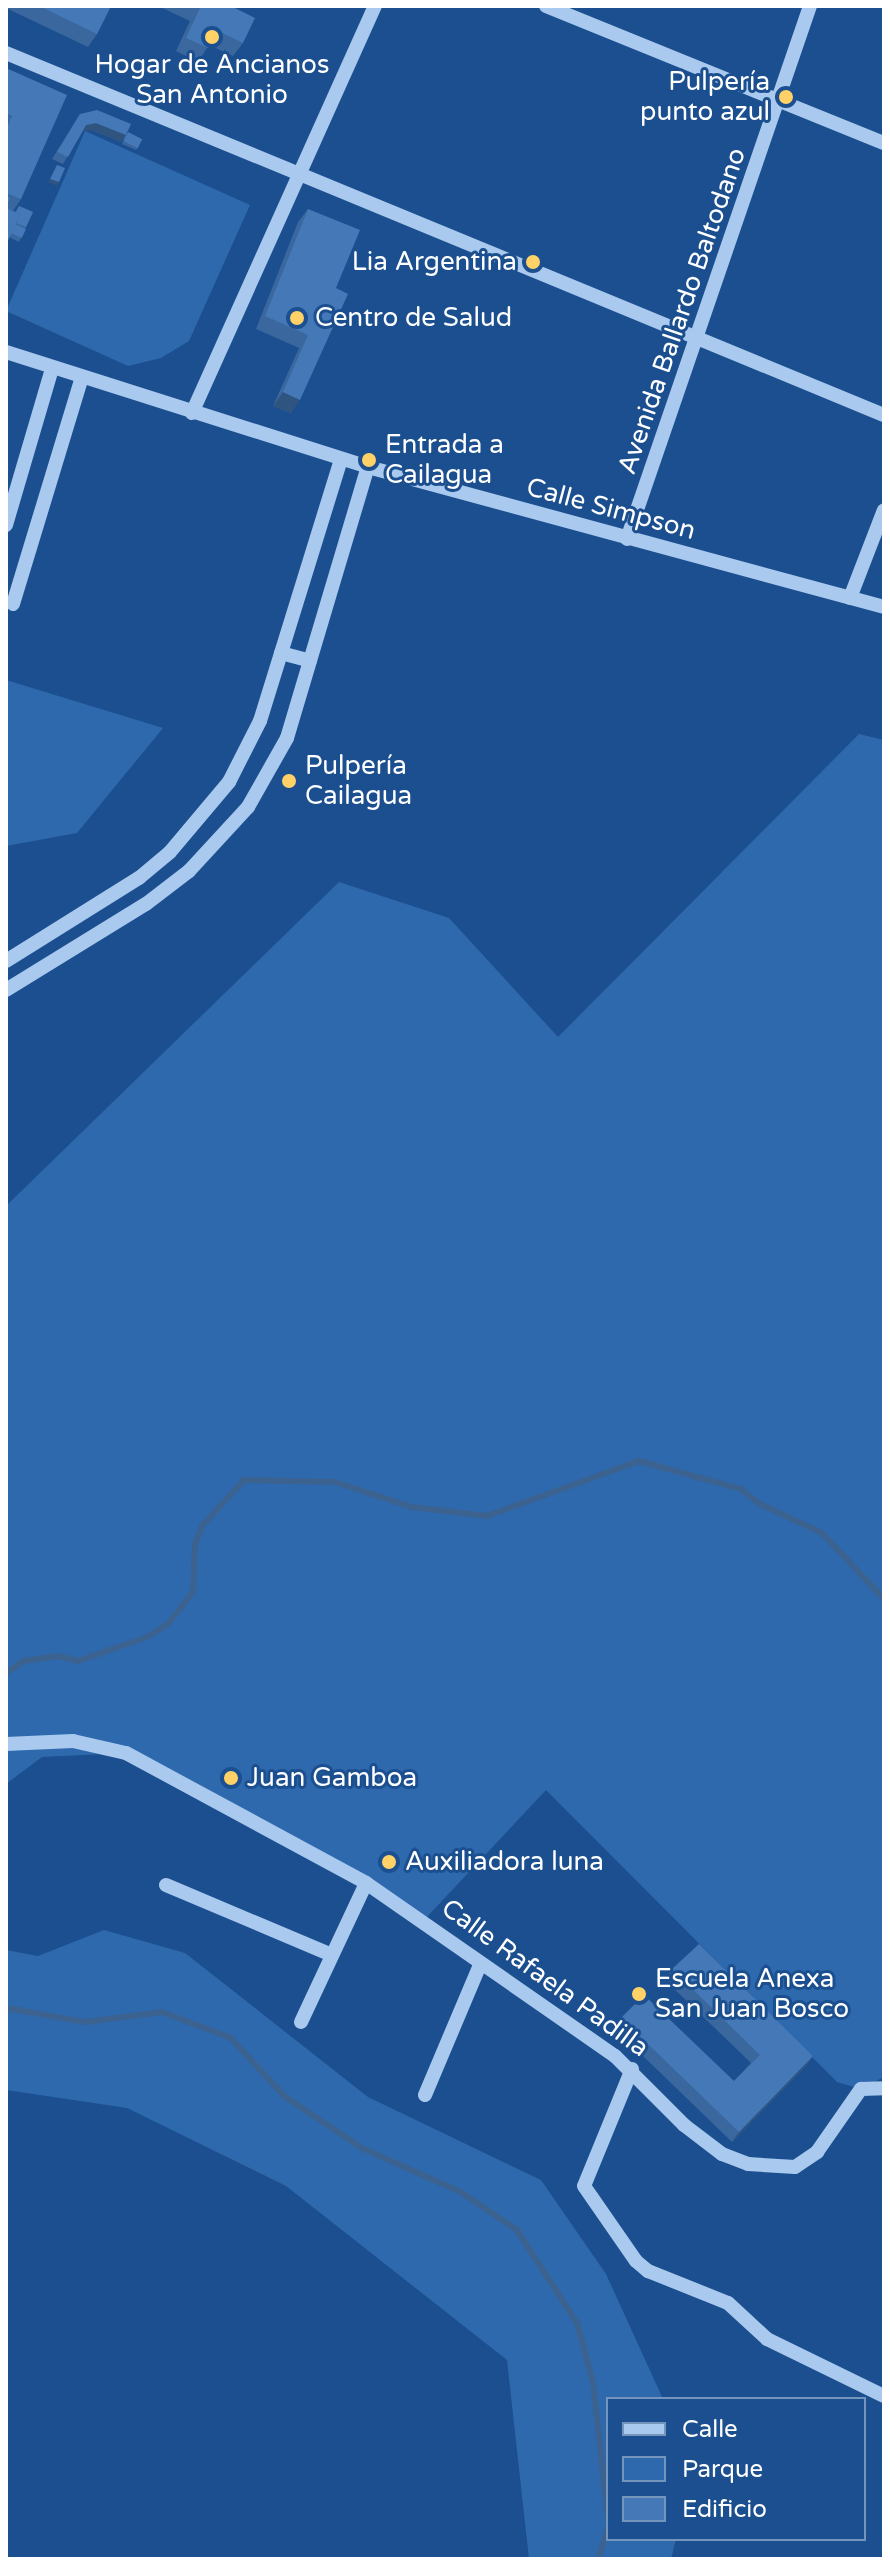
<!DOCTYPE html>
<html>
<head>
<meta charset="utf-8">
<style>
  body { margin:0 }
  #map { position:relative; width:890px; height:2565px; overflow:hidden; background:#1b4f8f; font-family:"Varela Round",sans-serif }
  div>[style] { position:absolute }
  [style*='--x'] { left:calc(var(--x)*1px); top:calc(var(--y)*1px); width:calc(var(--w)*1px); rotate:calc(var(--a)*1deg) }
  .green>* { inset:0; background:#2e69ad }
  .stream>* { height:6px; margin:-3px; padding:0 3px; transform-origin:3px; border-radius:3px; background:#3c6290 }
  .minor>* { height:14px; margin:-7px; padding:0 7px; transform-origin:7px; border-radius:7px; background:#a9c9ee }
  .wall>* { inset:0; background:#3a679d }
  .shaded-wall>* { inset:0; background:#305480 }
  .building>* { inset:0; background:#4478b7; transform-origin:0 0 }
  .dots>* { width:22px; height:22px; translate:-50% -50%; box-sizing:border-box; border:4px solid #1b4f8f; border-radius:50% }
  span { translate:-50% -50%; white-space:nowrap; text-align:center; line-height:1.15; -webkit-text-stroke:6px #1b4f8f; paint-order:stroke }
  .poi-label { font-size:26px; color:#fff }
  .right { translate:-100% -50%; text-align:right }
  .left { translate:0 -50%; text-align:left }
  .street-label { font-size:26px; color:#fff }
  .frame { position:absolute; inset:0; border:8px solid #fff; pointer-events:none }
  .legend { position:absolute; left:606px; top:2397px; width:260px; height:144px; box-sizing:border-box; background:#1b4f8f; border:2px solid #7695bc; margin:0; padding:10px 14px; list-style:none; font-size:24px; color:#fff }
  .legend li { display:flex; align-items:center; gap:16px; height:40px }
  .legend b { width:40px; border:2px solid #7695bc }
</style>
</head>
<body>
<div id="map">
  <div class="green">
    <div style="clip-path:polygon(85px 131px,250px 205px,189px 341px,161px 358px,128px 366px,6px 311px)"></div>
    <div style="clip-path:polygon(6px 680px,163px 728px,77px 833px,6px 846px)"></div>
    <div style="clip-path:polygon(859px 734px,884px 740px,884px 2077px,861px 2089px,837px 2082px,546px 1790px,425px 1919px,126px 1753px,42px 1757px,6px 1784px,6px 1206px,339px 882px,449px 918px,558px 1037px)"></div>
    <div style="clip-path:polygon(104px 1930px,185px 1953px,368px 2097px,541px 2180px,606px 2274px,663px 2399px,608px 2399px,608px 2539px,676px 2539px,671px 2559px,529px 2559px,507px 2360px,286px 2186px,127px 2108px,6px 2090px,6px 1950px,38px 1956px)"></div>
  </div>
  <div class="stream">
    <div style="--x:6;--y:1673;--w:22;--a:-34"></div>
    <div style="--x:24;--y:1661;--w:34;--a:-8"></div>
    <div style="--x:58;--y:1656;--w:21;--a:14"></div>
    <div style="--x:78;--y:1661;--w:73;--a:-19.2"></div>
    <div style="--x:147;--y:1637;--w:25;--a:-32"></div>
    <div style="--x:168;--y:1624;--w:41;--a:-52"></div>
    <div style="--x:193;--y:1592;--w:47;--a:-87.6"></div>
    <div style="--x:195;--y:1545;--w:20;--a:-70"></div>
    <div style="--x:202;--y:1526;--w:62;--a:-47.6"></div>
    <div style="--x:244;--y:1480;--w:91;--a:1.3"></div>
    <div style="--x:335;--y:1482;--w:81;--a:18"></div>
    <div style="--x:412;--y:1507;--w:76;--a:6.8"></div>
    <div style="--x:487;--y:1516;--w:162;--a:-19.9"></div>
    <div style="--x:639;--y:1461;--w:106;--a:15.4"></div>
    <div style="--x:741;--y:1489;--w:22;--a:39"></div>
    <div style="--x:758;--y:1503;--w:71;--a:25.1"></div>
    <div style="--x:822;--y:1533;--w:91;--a:46.8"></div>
    <div style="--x:6;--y:2008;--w:80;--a:10"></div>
    <div style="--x:85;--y:2022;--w:78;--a:-7.4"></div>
    <div style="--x:162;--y:2012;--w:74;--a:20.6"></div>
    <div style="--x:231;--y:2038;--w:79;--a:47.6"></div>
    <div style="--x:284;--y:2096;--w:94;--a:33.7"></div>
    <div style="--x:362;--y:2148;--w:108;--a:24"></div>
    <div style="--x:461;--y:2192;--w:68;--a:34.2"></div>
    <div style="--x:517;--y:2230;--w:111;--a:57.2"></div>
    <div style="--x:577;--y:2323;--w:61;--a:74.8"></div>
    <div style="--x:593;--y:2382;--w:138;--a:83.8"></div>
    <div style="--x:598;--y:2559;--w:32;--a:-72"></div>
  </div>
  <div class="minor">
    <div style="--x:546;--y:6;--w:365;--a:22.1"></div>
    <div style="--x:6;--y:53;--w:950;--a:22.41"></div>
    <div style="--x:6;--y:352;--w:380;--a:17.6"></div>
    <div style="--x:368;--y:467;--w:535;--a:15.18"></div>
    <div style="--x:192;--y:413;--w:446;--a:-65.8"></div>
    <div style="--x:6;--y:525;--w:163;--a:-73.6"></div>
    <div style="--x:627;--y:539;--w:564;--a:-71.05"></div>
    <div style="--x:850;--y:598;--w:94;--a:-68.9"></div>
    <div style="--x:13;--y:604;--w:237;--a:-73.1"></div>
    <div style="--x:281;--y:653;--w:30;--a:15"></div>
    <div style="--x:6;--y:961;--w:157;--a:-32"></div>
    <div style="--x:139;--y:878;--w:40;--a:-40"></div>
    <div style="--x:170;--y:852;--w:92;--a:-49.9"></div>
    <div style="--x:229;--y:782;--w:68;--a:-63.1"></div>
    <div style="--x:260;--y:721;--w:274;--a:-72.8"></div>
    <div style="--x:6;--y:990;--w:164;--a:-31.6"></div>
    <div style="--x:146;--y:904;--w:54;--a:-37.5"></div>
    <div style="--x:189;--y:871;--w:87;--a:-47.3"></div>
    <div style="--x:248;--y:807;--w:79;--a:-60.5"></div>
    <div style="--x:287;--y:738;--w:283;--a:-73.4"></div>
    <div style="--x:6;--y:1744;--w:67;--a:-2.6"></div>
    <div style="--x:73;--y:1741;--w:54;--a:12.8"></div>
    <div style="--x:126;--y:1753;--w:273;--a:28.4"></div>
    <div style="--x:366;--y:1883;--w:303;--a:34.8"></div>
    <div style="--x:615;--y:2056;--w:98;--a:45"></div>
    <div style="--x:684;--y:2125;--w:48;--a:37.3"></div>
    <div style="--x:722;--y:2154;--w:28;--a:21"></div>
    <div style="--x:748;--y:2164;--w:47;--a:3.7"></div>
    <div style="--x:795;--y:2167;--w:27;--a:-34"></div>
    <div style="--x:817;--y:2152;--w:77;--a:-55.1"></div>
    <div style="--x:861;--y:2089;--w:23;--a:-2"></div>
    <div style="--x:166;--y:1885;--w:180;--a:22.9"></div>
    <div style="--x:301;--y:2022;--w:153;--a:-64.9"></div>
    <div style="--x:632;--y:2069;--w:126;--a:112.3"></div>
    <div style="--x:584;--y:2186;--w:91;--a:55.3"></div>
    <div style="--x:636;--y:2261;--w:16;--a:40"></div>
    <div style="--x:648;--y:2271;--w:86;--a:21.8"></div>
    <div style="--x:728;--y:2303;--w:53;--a:42.7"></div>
    <div style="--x:767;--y:2339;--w:130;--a:26"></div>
    <div style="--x:425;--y:2095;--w:141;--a:-67.1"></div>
  </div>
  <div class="wall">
    <div style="clip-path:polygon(6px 6px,111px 6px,97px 34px,88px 47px,6px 8px)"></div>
    <div style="clip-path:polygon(158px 6px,231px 6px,243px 43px,233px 56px,209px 45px,198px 62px,176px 51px,190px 21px)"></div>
    <div style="clip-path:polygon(6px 68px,21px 199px,13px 211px,15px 212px,19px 206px,33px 212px,19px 242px,9px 237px,6px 245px)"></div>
    <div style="clip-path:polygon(80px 114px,126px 134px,138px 147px,136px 150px,122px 144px,125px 137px,121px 142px,91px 130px,83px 131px,63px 164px,52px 159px)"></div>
    <div style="clip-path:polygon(308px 209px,336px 288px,291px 413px,273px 406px,299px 348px,256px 329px,298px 222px)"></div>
    <div style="clip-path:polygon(672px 1969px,813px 2056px,806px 2066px,732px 2142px,614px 2028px,621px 2018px,734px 2081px,751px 2063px,665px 1980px)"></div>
  </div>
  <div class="shaded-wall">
    <div style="clip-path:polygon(96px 123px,126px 135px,121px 142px,91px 130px,82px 132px,86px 125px)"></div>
    <div style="clip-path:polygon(50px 179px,59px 182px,57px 186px,48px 182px)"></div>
    <div style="clip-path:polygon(283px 392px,300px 400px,291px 413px,273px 406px)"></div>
    <div style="clip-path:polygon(813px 2056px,806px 2066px,732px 2142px,739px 2132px)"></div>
  </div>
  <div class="building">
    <div style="clip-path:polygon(39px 6px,111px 6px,97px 34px)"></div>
    <div style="clip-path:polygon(196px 6px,231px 6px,255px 18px,243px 43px,216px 30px,208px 48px,186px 38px,200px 8px)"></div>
    <div style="clip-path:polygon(6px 68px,67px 95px,21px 199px,6px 193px,6px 130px,12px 116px,6px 113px)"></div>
    <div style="clip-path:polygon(97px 110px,131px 124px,126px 135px,96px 123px,86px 125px,68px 157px,57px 152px,80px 114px)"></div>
    <div style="left:128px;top:132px;width:16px;height:10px;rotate:27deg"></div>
    <div style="clip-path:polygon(57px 165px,65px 168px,59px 182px,50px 179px)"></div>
    <div style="clip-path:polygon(6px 196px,10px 198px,6px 208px,20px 214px,6px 245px)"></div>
    <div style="clip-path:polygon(19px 206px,33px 212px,26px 227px,16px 223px,20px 214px,16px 212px)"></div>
    <div style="clip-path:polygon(308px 209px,360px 230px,336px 288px,348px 294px,300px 400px,283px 392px,308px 335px,265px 316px)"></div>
    <div style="left:15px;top:224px;width:12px;height:10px;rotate:24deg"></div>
    <div style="clip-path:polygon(699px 1944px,813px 2056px,739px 2132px,621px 2018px,644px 1995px,734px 2081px,760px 2055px,672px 1969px)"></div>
  </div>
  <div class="dots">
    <div style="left:212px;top:37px;background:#ffd166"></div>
    <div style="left:786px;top:97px;background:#ffd166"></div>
    <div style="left:533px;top:262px;background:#ffd166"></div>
    <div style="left:297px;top:318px;background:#ffd166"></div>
    <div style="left:369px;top:460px;background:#ffd166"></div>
    <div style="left:289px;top:781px;background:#ffd166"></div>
    <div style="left:231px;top:1778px;background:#ffd166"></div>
    <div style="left:389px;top:1862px;background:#ffd166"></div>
    <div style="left:639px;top:1994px;background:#ffd166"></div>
  </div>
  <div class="poi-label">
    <span style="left:212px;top:80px">Hogar de Ancianos<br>San Antonio</span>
    <span class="right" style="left:770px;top:97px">Pulpería<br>punto azul</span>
    <span class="right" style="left:517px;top:262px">Lia Argentina</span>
    <span class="left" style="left:315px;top:318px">Centro de Salud</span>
    <span class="left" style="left:385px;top:460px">Entrada a<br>Cailagua</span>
    <span class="left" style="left:305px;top:781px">Pulpería<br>Cailagua</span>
    <span class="left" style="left:247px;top:1778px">Juan Gamboa</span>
    <span class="left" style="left:405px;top:1862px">Auxiliadora luna</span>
    <span class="left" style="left:655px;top:1994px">Escuela Anexa<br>San Juan Bosco</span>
  </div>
  <div class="street-label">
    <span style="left:682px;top:311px;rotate:-71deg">Avenida Ballardo Baltodano</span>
    <span style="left:611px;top:509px;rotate:15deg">Calle Simpson</span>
    <span style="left:545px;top:1978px;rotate:36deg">Calle Rafaela Padilla</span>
  </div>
  <div class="frame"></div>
  <ul class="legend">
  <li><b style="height:10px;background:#a9c9ee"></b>Calle</li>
  <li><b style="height:22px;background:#2e69ad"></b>Parque</li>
  <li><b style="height:22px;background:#4478b7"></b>Edificio</li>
  </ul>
</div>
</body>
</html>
